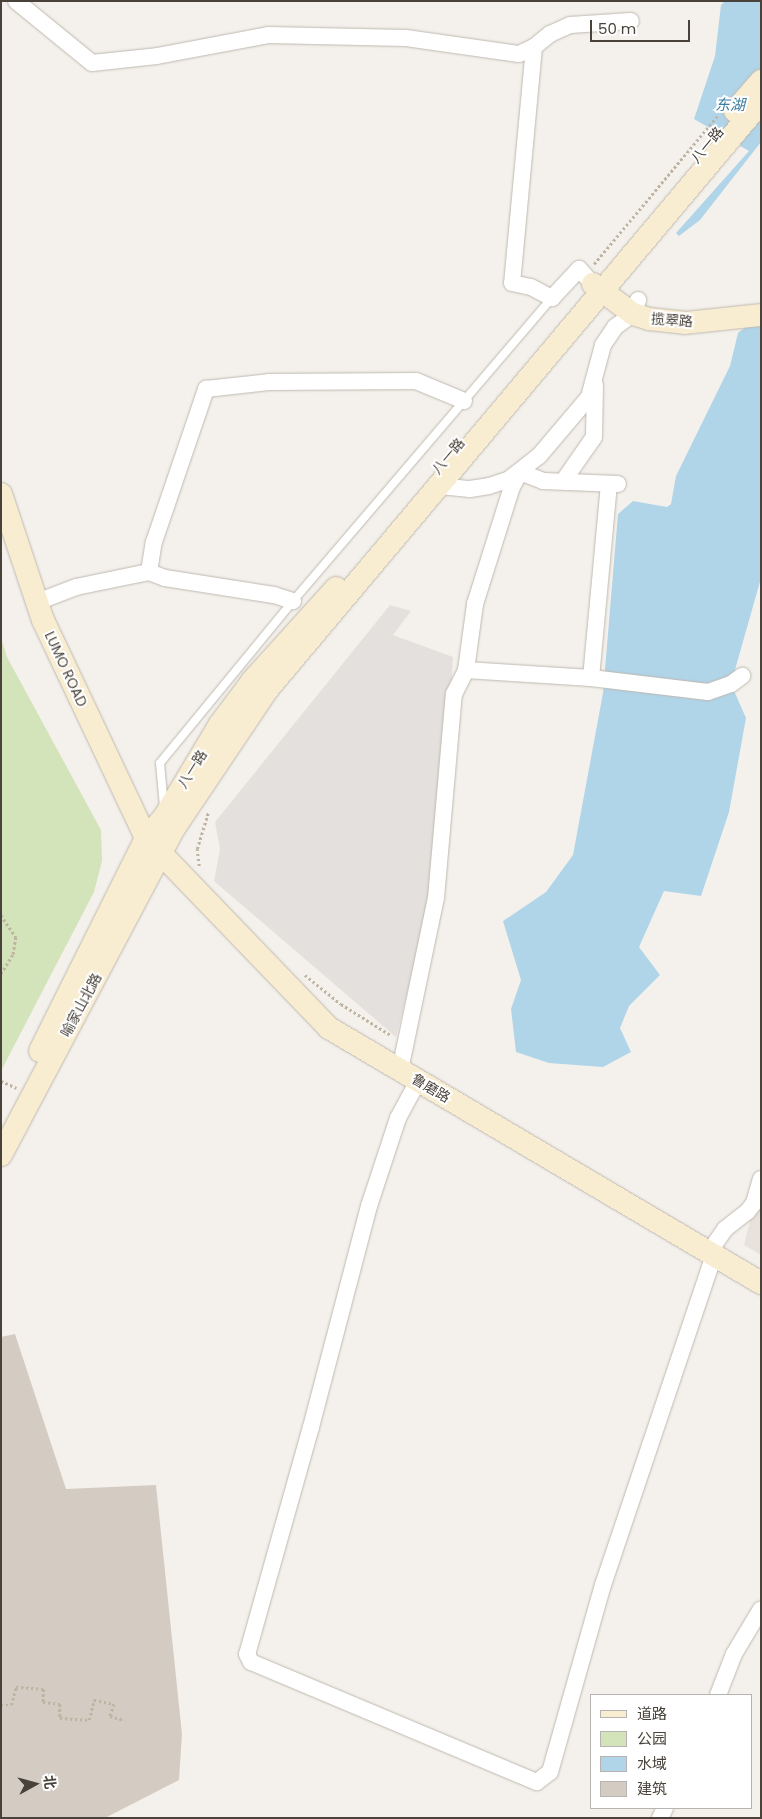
<!DOCTYPE html>
<html>
<head>
<meta charset="utf-8">
<style>
  body { margin:0 }
  #map { position:relative; width:762px; height:1819px; overflow:hidden; background:#f4f1ec; font-family:Poppins,"Noto Sans SC",sans-serif }
  div>[style] { position:absolute }
  [style*='--x'] { left:calc(var(--x)*1px); top:calc(var(--y)*1px); width:calc(var(--w)*1px); rotate:calc(var(--a)*1deg) }
  .residential>* { inset:0; background:#e7e2db }
  .industrial>* { inset:0; background:#e4e0dd }
  .green>* { inset:0; background:#d3e3ba }
  .water>* { inset:0; background:#b0d5e9 }
  .building>* { inset:0; background:#d4ccc3 }
  .path>* { height:2.5px; margin-top:-1.25px; transform-origin:0; background:repeating-linear-gradient(90deg,#bfb3a2 0 2.5px,transparent 0 5px) }
  .roads { filter:drop-shadow(0 0 1px #bfb8af) drop-shadow(0 0 1px #bfb8af) }
  .lane>* { height:8px; margin:-4px; padding:0 4px; transform-origin:4px; border-radius:4px; background:#fff }
  .street>* { height:16px; margin:-8px; padding:0 8px; transform-origin:8px; border-radius:8px; background:#fff }
  .secondary>* { height:22px; margin:-11px; padding:0 11px; transform-origin:11px; border-radius:11px; background:#f9edd1 }
  span { translate:-50% -50%; white-space:nowrap; text-align:center; line-height:1.15; -webkit-text-stroke:4px #fff; paint-order:stroke }
  .street-label { font-size:14px; color:#48423a }
  .water-label { font-size:15px; color:#3e7ca0; font-style:italic }
  .frame { position:absolute; inset:0; border:2px solid #48423a; pointer-events:none }
  .legend { position:absolute; left:590px; top:1694px; width:162px; height:115px; box-sizing:border-box; background:#fff; border:1px solid #b6b3b0; margin:0; padding:6px 9px; list-style:none; font-size:15px; color:#48423a }
  .legend li { display:flex; align-items:center; gap:10px; height:25px }
  .legend b { width:25px; border:1px solid #b6b3b0 }
  .north { position:absolute; left:10px; top:1759px; width:50px; height:50px; -webkit-text-stroke:4px #fff; paint-order:stroke; rotate:83deg; font-size:14px; font-weight:700; line-height:20px; text-align:center; color:#48423a }
  .north::after { content:''; display:block; margin:auto; width:18px; height:22px; background:#48423a; clip-path:polygon(50% 0,100% 100%,50% 72%,0 100%) }
  .scale { position:absolute; left:590px; top:20px; width:100px; height:22px; box-sizing:border-box; border:2px solid #48423a; border-top:0; padding-left:6px; font-size:15px; line-height:18px; white-space:nowrap; color:#48423a; -webkit-text-stroke:4px #fff; paint-order:stroke }
</style>
</head>
<body>
<div id="map">
  <div class="residential">
    <div style="clip-path:polygon(759px 1184px,761px 1185px,761px 1255px,744px 1245px)"></div>
  </div>
  <div class="industrial">
    <div style="clip-path:polygon(390px 605px,411px 611px,393px 635px,453px 657px,440px 863px,396px 1037px,214px 881px,220px 849px,215px 822px)"></div>
  </div>
  <div class="green">
    <div style="clip-path:polygon(1px 638px,7px 657px,101px 830px,102px 861px,94px 892px,1px 1071px)"></div>
  </div>
  <div class="water">
    <div style="clip-path:polygon(725px 1px,761px 1px,761px 142px,700px 220px,679px 236px,676px 233px,749px 151px,694px 119px,715px 56px,721px 5px)"></div>
    <div style="clip-path:polygon(748px 325px,761px 325px,761px 578px,731px 684px,746px 718px,729px 812px,701px 896px,664px 891px,639px 947px,660px 975px,629px 1006px,620px 1028px,631px 1052px,603px 1067px,549px 1063px,516px 1052px,511px 1009px,521px 980px,503px 921px,546px 892px,573px 855px,603px 693px,618px 514px,633px 501px,667px 507px,671px 504px,676px 476px,730px 366px,738px 333px)"></div>
  </div>
  <div class="building">
    <div style="clip-path:polygon(15px 1334px,66px 1489px,156px 1485px,182px 1734px,179px 1780px,105px 1818px,1px 1818px,1px 1337px)"></div>
  </div>
  <div class="path">
    <div style="--x:594;--y:264;--w:194;--a:-50.2"></div>
    <div style="--x:199;--y:866;--w:17;--a:-97"></div>
    <div style="--x:197;--y:849;--w:39;--a:-73"></div>
    <div style="--x:1;--y:915;--w:27;--a:56"></div>
    <div style="--x:16;--y:937;--w:18;--a:99"></div>
    <div style="--x:13;--y:955;--w:22;--a:122"></div>
    <div style="--x:305;--y:975;--w:46;--a:38.9"></div>
    <div style="--x:341;--y:1004;--w:60;--a:32.1"></div>
    <div style="--x:1;--y:1081;--w:17;--a:24"></div>
    <div style="--x:1;--y:1705;--w:10;--a:0"></div>
    <div style="--x:11;--y:1705;--w:19;--a:-74"></div>
    <div style="--x:16;--y:1687;--w:28;--a:4"></div>
    <div style="--x:44;--y:1689;--w:13;--a:94"></div>
    <div style="--x:43;--y:1702;--w:17;--a:7"></div>
    <div style="--x:60;--y:1704;--w:14;--a:90"></div>
    <div style="--x:60;--y:1718;--w:29;--a:4"></div>
    <div style="--x:89;--y:1720;--w:21;--a:-76"></div>
    <div style="--x:94;--y:1700;--w:20;--a:11"></div>
    <div style="--x:114;--y:1704;--w:13;--a:108"></div>
    <div style="--x:110;--y:1716;--w:15;--a:16"></div>
  </div>
  <div class="roads">
    <div class="lane">
      <div style="--x:164;--y:807;--w:44;--a:-95.2"></div>
      <div style="--x:160;--y:763;--w:210;--a:-50.6"></div>
      <div style="--x:293;--y:601;--w:399;--a:-49.5"></div>
    </div>
    <div class="street">
      <div style="--x:16;--y:1;--w:98;--a:39.2"></div>
      <div style="--x:92;--y:63;--w:65;--a:-6.1"></div>
      <div style="--x:157;--y:56;--w:113;--a:-10.7"></div>
      <div style="--x:268;--y:35;--w:138;--a:1.2"></div>
      <div style="--x:406;--y:38;--w:114;--a:8.1"></div>
      <div style="--x:519;--y:54;--w:17;--a:-25"></div>
      <div style="--x:534;--y:47;--w:237;--a:95.3"></div>
      <div style="--x:512;--y:283;--w:19;--a:12"></div>
      <div style="--x:531;--y:287;--w:24;--a:28"></div>
      <div style="--x:552;--y:298;--w:40;--a:-47"></div>
      <div style="--x:579;--y:269;--w:21;--a:47"></div>
      <div style="--x:534;--y:47;--w:21;--a:-39"></div>
      <div style="--x:550;--y:34;--w:22;--a:-24"></div>
      <div style="--x:570;--y:25;--w:61;--a:-3.8"></div>
      <div style="--x:564;--y:480;--w:52;--a:-55.1"></div>
      <div style="--x:594;--y:437;--w:52;--a:-88.9"></div>
      <div style="--x:440;--y:486;--w:30;--a:6"></div>
      <div style="--x:470;--y:489;--w:19;--a:-9"></div>
      <div style="--x:489;--y:486;--w:20;--a:-18"></div>
      <div style="--x:508;--y:480;--w:39;--a:-38"></div>
      <div style="--x:539;--y:456;--w:77;--a:-49.7"></div>
      <div style="--x:589;--y:397;--w:54;--a:-74.9"></div>
      <div style="--x:603;--y:345;--w:22;--a:-56"></div>
      <div style="--x:615;--y:327;--w:22;--a:-36"></div>
      <div style="--x:633;--y:314;--w:15;--a:-70"></div>
      <div style="--x:149;--y:572;--w:17;--a:21"></div>
      <div style="--x:165;--y:578;--w:110;--a:8.9"></div>
      <div style="--x:274;--y:595;--w:20;--a:18"></div>
      <div style="--x:37;--y:602;--w:42;--a:-21"></div>
      <div style="--x:76;--y:587;--w:75;--a:-11.6"></div>
      <div style="--x:149;--y:572;--w:30;--a:-81"></div>
      <div style="--x:154;--y:542;--w:162;--a:-71.2"></div>
      <div style="--x:206;--y:389;--w:63;--a:-6.3"></div>
      <div style="--x:269;--y:382;--w:147;--a:-0.4"></div>
      <div style="--x:416;--y:381;--w:52;--a:22.6"></div>
      <div style="--x:466;--y:670;--w:125;--a:3.7"></div>
      <div style="--x:591;--y:678;--w:194;--a:-84.7"></div>
      <div style="--x:591;--y:678;--w:118;--a:6.8"></div>
      <div style="--x:708;--y:692;--w:24;--a:-19"></div>
      <div style="--x:731;--y:684;--w:14;--a:-36"></div>
      <div style="--x:400;--y:1070;--w:176;--a:-78.2"></div>
      <div style="--x:436;--y:898;--w:205;--a:-85"></div>
      <div style="--x:454;--y:694;--w:27;--a:-63"></div>
      <div style="--x:466;--y:670;--w:67;--a:-82.2"></div>
      <div style="--x:475;--y:604;--w:123;--a:-72.5"></div>
      <div style="--x:512;--y:487;--w:17;--a:-62"></div>
      <div style="--x:520;--y:472;--w:25;--a:21"></div>
      <div style="--x:543;--y:481;--w:75;--a:2.3"></div>
      <div style="--x:418;--y:1081;--w:42;--a:118.4"></div>
      <div style="--x:398;--y:1118;--w:93;--a:108.2"></div>
      <div style="--x:369;--y:1206;--w:228;--a:104.7"></div>
      <div style="--x:311;--y:1427;--w:236;--a:105.7"></div>
      <div style="--x:247;--y:1654;--w:9;--a:63"></div>
      <div style="--x:251;--y:1662;--w:310;--a:22.8"></div>
      <div style="--x:537;--y:1782;--w:16;--a:-38"></div>
      <div style="--x:550;--y:1772;--w:194;--a:-74.2"></div>
      <div style="--x:603;--y:1585;--w:348;--a:-71.4"></div>
      <div style="--x:709;--y:1252;--w:28;--a:-55"></div>
      <div style="--x:725;--y:1229;--w:28;--a:-38"></div>
      <div style="--x:747;--y:1212;--w:11;--a:-52"></div>
      <div style="--x:754;--y:1203;--w:25;--a:-74"></div>
      <div style="--x:718;--y:1695;--w:44;--a:-68.7"></div>
      <div style="--x:734;--y:1654;--w:52;--a:-59"></div>
      <div style="--x:660;--y:1818;--w:11;--a:-63"></div>
    </div>
    <div class="secondary">
      <div style="--x:735;--y:111;--w:40;--a:-49"></div>
      <div style="--x:593;--y:284;--w:50;--a:36.9"></div>
      <div style="--x:633;--y:314;--w:17;--a:17"></div>
      <div style="--x:649;--y:319;--w:36;--a:6"></div>
      <div style="--x:685;--y:323;--w:76;--a:-6"></div>
      <div style="--x:1;--y:494;--w:133;--a:71.6"></div>
      <div style="--x:43;--y:620;--w:241;--a:64.7"></div>
      <div style="--x:146;--y:838;--w:264;--a:46.1"></div>
      <div style="--x:329;--y:1028;--w:502;--a:30.55"></div>
      <div style="--x:40;--y:1051;--w:238;--a:-63.5"></div>
      <div style="--x:146;--y:838;--w:29;--a:-49"></div>
      <div style="--x:165;--y:816;--w:107;--a:-59.1"></div>
      <div style="--x:220;--y:724;--w:55;--a:-53.1"></div>
      <div style="--x:253;--y:680;--w:124;--a:-47.9"></div>
      <div style="--x:1;--y:1155;--w:371;--a:-62.1"></div>
      <div style="--x:175;--y:827;--w:165;--a:-56.1"></div>
      <div style="--x:267;--y:690;--w:768;--a:-49.97"></div>
    </div>
  </div>
  <div class="street-label">
    <span style="left:707px;top:145px;rotate:-50deg">八一路</span>
    <span style="left:672px;top:320px;rotate:4deg">揽翠路</span>
    <span style="left:448px;top:456px;rotate:-50deg">八一路</span>
    <span style="left:66px;top:669px;rotate:65deg">LUMO ROAD</span>
    <span style="left:192px;top:769px;rotate:-58deg">八一路</span>
    <span style="left:81px;top:1005px;rotate:-62deg">喻家山北路</span>
    <span style="left:431px;top:1088px;rotate:31deg">鲁磨路</span>
  </div>
  <div class="water-label">
    <span style="left:730px;top:105px">东湖</span>
  </div>
  <div class="frame"></div>
  <ul class="legend">
  <li><b style="height:6px;background:#f9edd1"></b>道路</li>
  <li><b style="height:14px;background:#d3e3ba"></b>公园</li>
  <li><b style="height:14px;background:#b0d5e9"></b>水域</li>
  <li><b style="height:14px;background:#d4ccc3"></b>建筑</li>
  </ul>
  <div class="north">北</div>
  <div class="scale">50 m</div>
</div>
</body>
</html>
